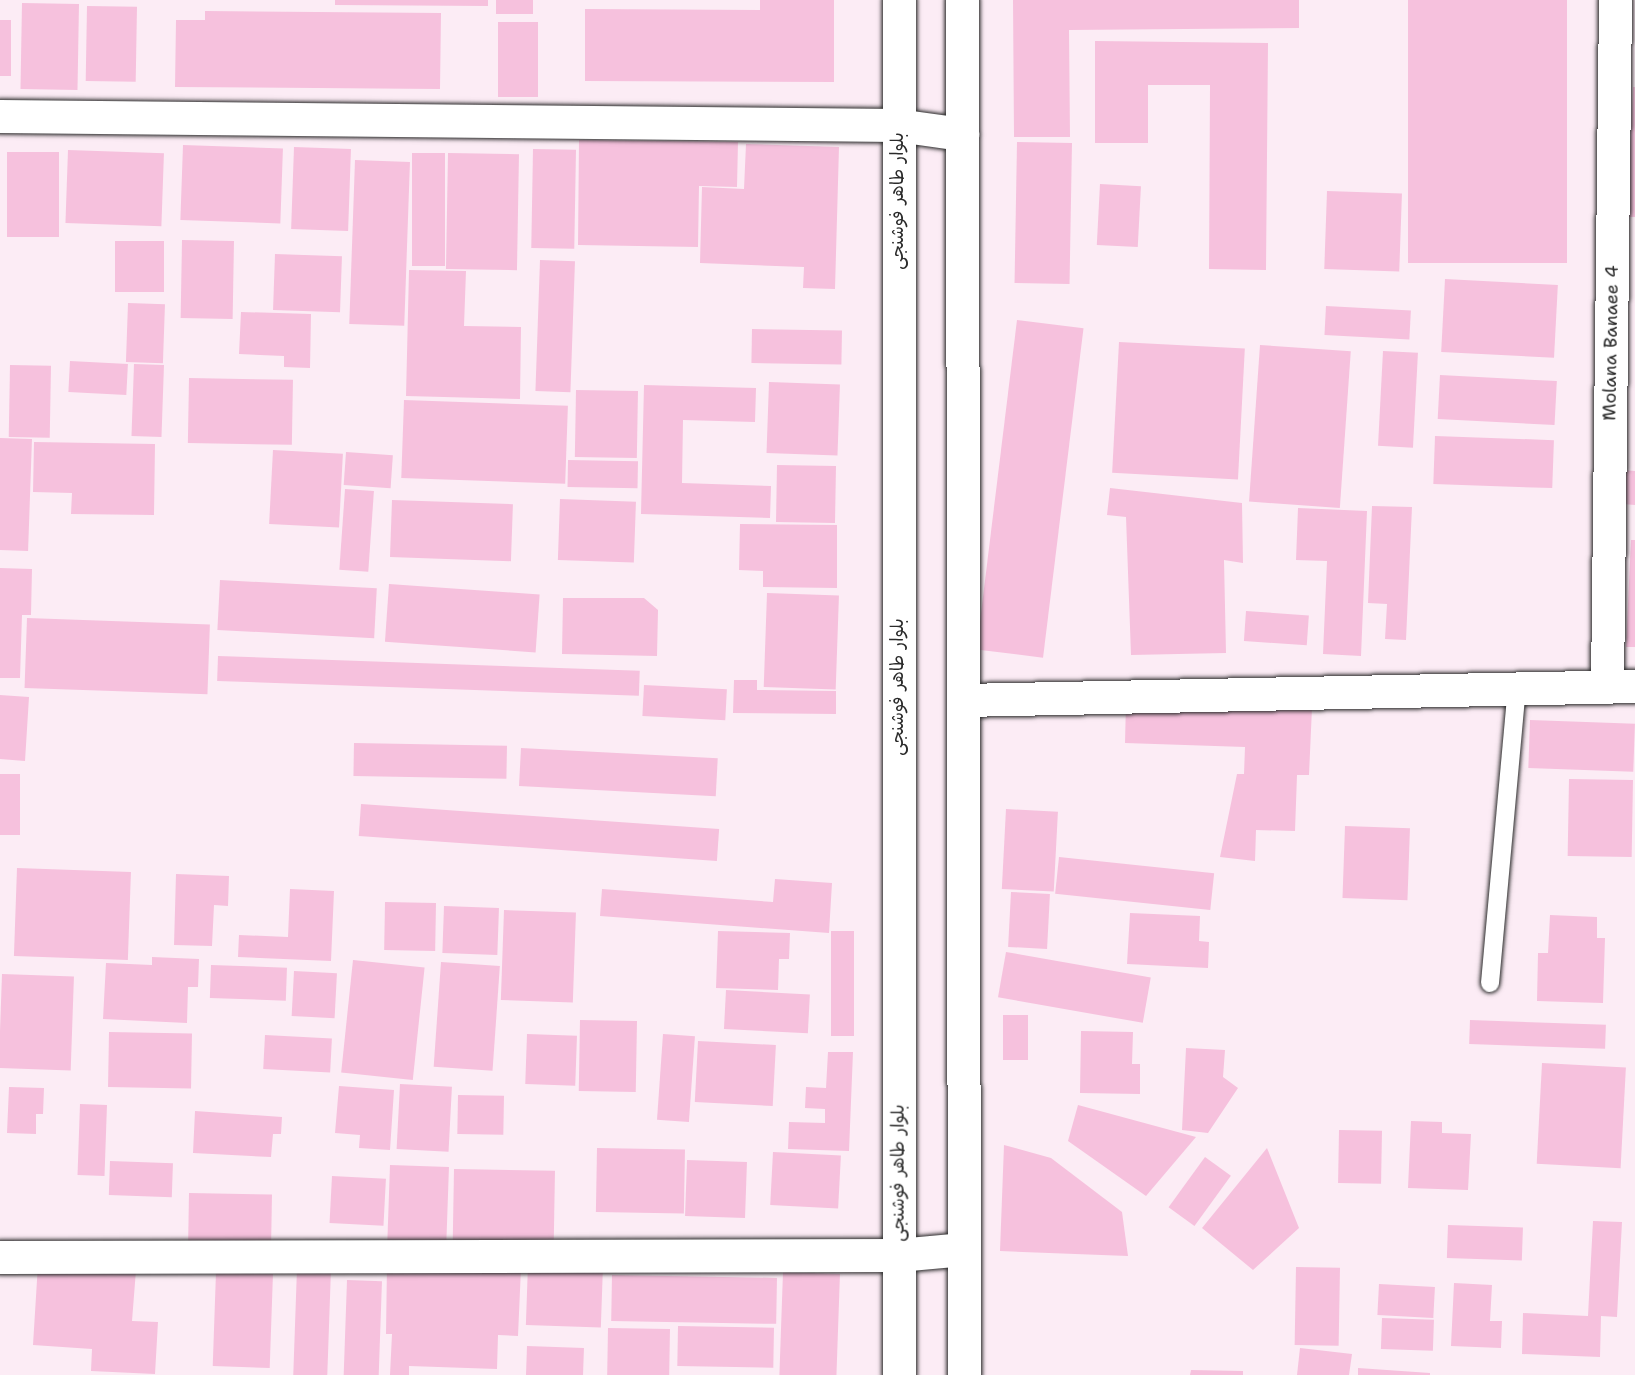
<!DOCTYPE html>
<html>
<head>
<meta charset="utf-8">
<style>
  body { margin:0 }
  #map { position:relative; width:1635px; height:1375px; overflow:hidden; background:#fcecf5; font-family:"Shantell Sans","Playpen Sans Arabic",sans-serif }
  div>[style] { position:absolute }
  [style*='--x'] { left:calc(var(--x)*1px); top:calc(var(--y)*1px); width:calc(var(--w)*1px); rotate:calc(var(--a)*1deg) }
  .building>* { inset:0; background:#f6c1dd; transform-origin:0 0 }
  .roads { filter:drop-shadow(0 0 2px #2b2b2b) drop-shadow(0 0 2px #2b2b2b) }
  .lane>* { height:18px; margin:-9px; padding:0 9px; transform-origin:9px; border-radius:9px; background:#fff }
  .street>* { height:33px; margin:-16.5px; padding:0 16.5px; transform-origin:16.5px; border-radius:16.5px; background:#fff }
  .secondary>* { height:33px; margin:-16.5px; padding:0 16.5px; transform-origin:16.5px; border-radius:16.5px; background:#fff }
  span { translate:-50% -50%; white-space:nowrap; text-align:center; line-height:1.15; -webkit-text-stroke:6px #fff; paint-order:stroke }
  .street-label { font-size:18px; color:#2b2b2b }
</style>
</head>
<body>
<div id="map">
  <div class="building">
    <div style="clip-path:polygon(335px 0,488px 0,488px 6px,335px 5px)"></div>
    <div style="left:496px;top:0;width:37px;height:14px"></div>
    <div style="clip-path:polygon(760px 0,834px 0,834px 82px,585px 81px,585px 9px,760px 10px)"></div>
    <div style="clip-path:polygon(1013px 0,1299px 0,1299px 28px,1069px 30px,1070px 137px,1014px 137px)"></div>
    <div style="left:1408px;top:0;width:159px;height:263px"></div>
    <div style="left:22px;top:3px;width:57px;height:86px;rotate:1deg"></div>
    <div style="left:87px;top:6px;width:50px;height:75px;rotate:1deg"></div>
    <div style="clip-path:polygon(205px 11px,441px 13px,440px 89px,175px 87px,176px 20px,205px 20px)"></div>
    <div style="left:0;top:20px;width:11px;height:56px"></div>
    <div style="left:498px;top:22px;width:40px;height:75px"></div>
    <div style="clip-path:polygon(1095px 41px,1268px 43px,1266px 270px,1209px 269px,1210px 85px,1148px 85px,1148px 143px,1095px 143px)"></div>
    <div style="clip-path:polygon(1633px 87px,1635px 87px,1635px 217px,1627px 217px)"></div>
    <div style="clip-path:polygon(579px 140px,738px 142px,737px 187px,699px 186px,698px 247px,578px 245px)"></div>
    <div style="left:1017px;top:142px;width:55px;height:141px;rotate:1deg"></div>
    <div style="clip-path:polygon(746px 144px,839px 147px,835px 289px,803px 288px,804px 267px,700px 263px,702px 187px,744px 189px)"></div>
    <div style="left:183px;top:145px;width:100px;height:75px;rotate:2deg"></div>
    <div style="left:294px;top:147px;width:57px;height:82px;rotate:2deg"></div>
    <div style="left:533px;top:149px;width:43px;height:99px;rotate:1deg"></div>
    <div style="left:68px;top:150px;width:96px;height:73px;rotate:2deg"></div>
    <div style="left:7px;top:152px;width:52px;height:85px"></div>
    <div style="left:412px;top:153px;width:33px;height:113px"></div>
    <div style="left:448px;top:153px;width:71px;height:116px;rotate:1deg"></div>
    <div style="left:355px;top:160px;width:55px;height:164px;rotate:2deg"></div>
    <div style="left:1100px;top:184px;width:41px;height:61px;rotate:3deg"></div>
    <div style="left:1327px;top:191px;width:75px;height:78px;rotate:2deg"></div>
    <div style="left:182px;top:240px;width:52px;height:78px;rotate:1deg"></div>
    <div style="left:115px;top:241px;width:49px;height:51px"></div>
    <div style="left:275px;top:254px;width:67px;height:56px;rotate:2deg"></div>
    <div style="left:540px;top:260px;width:35px;height:131px;rotate:2deg"></div>
    <div style="clip-path:polygon(409px 270px,466px 271px,464px 326px,521px 327px,520px 399px,406px 396px)"></div>
    <div style="left:1445px;top:279px;width:113px;height:73px;rotate:3deg"></div>
    <div style="left:128px;top:303px;width:37px;height:59px;rotate:2deg"></div>
    <div style="left:1326px;top:306px;width:85px;height:29px;rotate:3deg"></div>
    <div style="clip-path:polygon(241px 312px,311px 314px,310px 368px,284px 367px,284px 356px,239px 354px)"></div>
    <div style="left:1017px;top:320px;width:67px;height:332px;rotate:7deg"></div>
    <div style="left:752px;top:329px;width:90px;height:34px;rotate:1deg"></div>
    <div style="left:1119px;top:342px;width:126px;height:131px;rotate:3deg"></div>
    <div style="left:1260px;top:345px;width:91px;height:157px;rotate:4deg"></div>
    <div style="left:1383px;top:351px;width:35px;height:95px;rotate:3deg"></div>
    <div style="left:70px;top:361px;width:58px;height:31px;rotate:3deg"></div>
    <div style="left:134px;top:364px;width:30px;height:72px;rotate:2deg"></div>
    <div style="left:10px;top:365px;width:41px;height:72px;rotate:1deg"></div>
    <div style="left:1440px;top:375px;width:117px;height:44px;rotate:3deg"></div>
    <div style="left:189px;top:378px;width:104px;height:65px;rotate:1deg"></div>
    <div style="left:769px;top:382px;width:71px;height:71px;rotate:2deg"></div>
    <div style="clip-path:polygon(644px 385px,756px 388px,755px 422px,683px 420px,682px 483px,771px 486px,770px 518px,641px 514px)"></div>
    <div style="left:576px;top:390px;width:62px;height:67px;rotate:1deg"></div>
    <div style="left:404px;top:400px;width:164px;height:78px;rotate:2deg"></div>
    <div style="left:1435px;top:436px;width:119px;height:48px;rotate:2deg"></div>
    <div style="left:0;top:438px;width:32px;height:112px;rotate:2deg"></div>
    <div style="clip-path:polygon(34px 442px,155px 444px,154px 515px,71px 514px,72px 493px,33px 492px)"></div>
    <div style="left:273px;top:450px;width:70px;height:74px;rotate:3deg"></div>
    <div style="left:346px;top:452px;width:47px;height:33px;rotate:4deg"></div>
    <div style="left:568px;top:460px;width:70px;height:27px;rotate:1deg"></div>
    <div style="left:777px;top:465px;width:59px;height:57px;rotate:1deg"></div>
    <div style="clip-path:polygon(1624px 470px,1635px 471px,1635px 505px,1622px 504px)"></div>
    <div style="clip-path:polygon(1110px 488px,1242px 503px,1243px 563px,1224px 560px,1226px 653px,1131px 655px,1126px 517px,1107px 515px)"></div>
    <div style="left:345px;top:489px;width:29px;height:81px;rotate:4deg"></div>
    <div style="left:560px;top:499px;width:76px;height:61px;rotate:2deg"></div>
    <div style="left:392px;top:500px;width:121px;height:57px;rotate:2deg"></div>
    <div style="clip-path:polygon(1372px 506px,1412px 507px,1406px 640px,1385px 639px,1387px 604px,1368px 603px)"></div>
    <div style="clip-path:polygon(1298px 508px,1367px 511px,1361px 656px,1323px 654px,1327px 561px,1296px 560px)"></div>
    <div style="clip-path:polygon(740px 524px,837px 525px,837px 588px,763px 587px,763px 571px,739px 570px)"></div>
    <div style="clip-path:polygon(1631px 540px,1635px 540px,1635px 647px,1626px 647px)"></div>
    <div style="clip-path:polygon(0 568px,32px 569px,31px 615px,22px 615px,20px 678px,0 678px)"></div>
    <div style="left:220px;top:580px;width:157px;height:50px;rotate:3deg"></div>
    <div style="left:389px;top:584px;width:151px;height:58px;rotate:4deg"></div>
    <div style="left:767px;top:593px;width:72px;height:94px;rotate:2deg"></div>
    <div style="clip-path:polygon(563px 598px,644px 598px,658px 610px,657px 656px,562px 654px)"></div>
    <div style="left:1246px;top:611px;width:63px;height:30px;rotate:4deg"></div>
    <div style="left:27px;top:618px;width:183px;height:70px;rotate:2deg"></div>
    <div style="left:218px;top:656px;width:422px;height:25px;rotate:2deg"></div>
    <div style="clip-path:polygon(734px 680px,757px 680px,757px 690px,836px 691px,836px 714px,733px 713px)"></div>
    <div style="left:644px;top:685px;width:83px;height:31px;rotate:3deg"></div>
    <div style="clip-path:polygon(0 695px,29px 697px,25px 761px,0 759px)"></div>
    <div style="clip-path:polygon(1126px 702px,1312px 708px,1309px 775px,1297px 775px,1295px 831px,1256px 830px,1255px 861px,1220px 857px,1237px 774px,1244px 774px,1245px 747px,1125px 743px)"></div>
    <div style="left:1530px;top:720px;width:105px;height:48px;rotate:2deg"></div>
    <div style="left:354px;top:743px;width:153px;height:33px;rotate:1deg"></div>
    <div style="left:521px;top:748px;width:197px;height:38px;rotate:3deg"></div>
    <div style="left:0;top:774px;width:20px;height:61px"></div>
    <div style="left:1569px;top:779px;width:64px;height:77px;rotate:1deg"></div>
    <div style="left:361px;top:804px;width:359px;height:32px;rotate:4deg"></div>
    <div style="left:1006px;top:809px;width:52px;height:80px;rotate:3deg"></div>
    <div style="left:1345px;top:826px;width:65px;height:72px;rotate:2deg"></div>
    <div style="left:1059px;top:857px;width:156px;height:37px;rotate:6deg"></div>
    <div style="left:17px;top:868px;width:114px;height:88px;rotate:2deg"></div>
    <div style="clip-path:polygon(176px 874px,229px 876px,228px 906px,214px 905px,212px 946px,174px 945px)"></div>
    <div style="clip-path:polygon(775px 879px,832px 883px,829px 933px,600px 916px,602px 889px,773px 902px)"></div>
    <div style="clip-path:polygon(290px 889px,334px 891px,331px 961px,238px 957px,239px 935px,288px 937px)"></div>
    <div style="left:1011px;top:892px;width:39px;height:55px;rotate:3deg"></div>
    <div style="left:385px;top:902px;width:51px;height:48px;rotate:1deg"></div>
    <div style="left:444px;top:906px;width:55px;height:47px;rotate:2deg"></div>
    <div style="left:504px;top:910px;width:72px;height:90px;rotate:2deg"></div>
    <div style="clip-path:polygon(1130px 913px,1200px 916px,1199px 941px,1209px 942px,1208px 968px,1127px 964px)"></div>
    <div style="clip-path:polygon(1550px 915px,1597px 917px,1597px 938px,1605px 938px,1603px 1003px,1537px 1001px,1538px 953px,1548px 953px)"></div>
    <div style="clip-path:polygon(718px 931px,790px 933px,789px 959px,779px 959px,778px 990px,716px 988px)"></div>
    <div style="left:831px;top:931px;width:23px;height:105px"></div>
    <div style="left:1006px;top:952px;width:147px;height:46px;rotate:10deg"></div>
    <div style="clip-path:polygon(152px 957px,199px 959px,198px 987px,188px 987px,187px 1023px,103px 1019px,106px 963px,152px 965px)"></div>
    <div style="left:353px;top:960px;width:72px;height:113px;rotate:6deg"></div>
    <div style="left:441px;top:962px;width:59px;height:105px;rotate:4deg"></div>
    <div style="left:211px;top:965px;width:76px;height:33px;rotate:2deg"></div>
    <div style="left:294px;top:971px;width:43px;height:45px;rotate:3deg"></div>
    <div style="left:2px;top:974px;width:72px;height:94px;rotate:2deg"></div>
    <div style="left:726px;top:990px;width:84px;height:39px;rotate:3deg"></div>
    <div style="left:1003px;top:1015px;width:25px;height:45px"></div>
    <div style="left:580px;top:1020px;width:57px;height:71px;rotate:1deg"></div>
    <div style="left:1470px;top:1020px;width:136px;height:24px;rotate:2deg"></div>
    <div style="clip-path:polygon(1081px 1031px,1133px 1032px,1132px 1064px,1140px 1064px,1140px 1094px,1080px 1093px)"></div>
    <div style="left:109px;top:1032px;width:83px;height:55px;rotate:1deg"></div>
    <div style="left:527px;top:1034px;width:50px;height:50px;rotate:2deg"></div>
    <div style="left:663px;top:1034px;width:32px;height:86px;rotate:4deg"></div>
    <div style="left:265px;top:1035px;width:67px;height:34px;rotate:3deg"></div>
    <div style="left:698px;top:1041px;width:78px;height:61px;rotate:3deg"></div>
    <div style="clip-path:polygon(1186px 1048px,1225px 1050px,1223px 1077px,1238px 1088px,1208px 1133px,1182px 1130px)"></div>
    <div style="clip-path:polygon(828px 1052px,853px 1052px,849px 1151px,788px 1149px,789px 1122px,825px 1123px,825px 1109px,805px 1108px,806px 1087px,826px 1088px)"></div>
    <div style="left:1542px;top:1063px;width:84px;height:101px;rotate:3deg"></div>
    <div style="left:400px;top:1084px;width:52px;height:65px;rotate:3deg"></div>
    <div style="clip-path:polygon(339px 1086px,394px 1090px,390px 1150px,359px 1148px,360px 1135px,335px 1133px)"></div>
    <div style="clip-path:polygon(9px 1087px,44px 1088px,43px 1114px,36px 1114px,36px 1134px,7px 1133px)"></div>
    <div style="left:458px;top:1095px;width:46px;height:39px;rotate:1deg"></div>
    <div style="left:80px;top:1104px;width:27px;height:71px;rotate:2deg"></div>
    <div style="clip-path:polygon(1078px 1105px,1196px 1137px,1146px 1196px,1068px 1141px)"></div>
    <div style="clip-path:polygon(195px 1111px,282px 1117px,281px 1134px,273px 1134px,271px 1157px,193px 1153px)"></div>
    <div style="clip-path:polygon(1411px 1121px,1442px 1122px,1442px 1133px,1471px 1134px,1468px 1190px,1408px 1188px)"></div>
    <div style="left:1339px;top:1130px;width:43px;height:53px;rotate:1deg"></div>
    <div style="clip-path:polygon(1004px 1145px,1051px 1158px,1122px 1212px,1128px 1256px,1000px 1251px)"></div>
    <div style="left:597px;top:1148px;width:88px;height:64px;rotate:1deg"></div>
    <div style="clip-path:polygon(1267px 1148px,1299px 1228px,1253px 1270px,1202px 1228px)"></div>
    <div style="left:773px;top:1152px;width:68px;height:53px;rotate:3deg"></div>
    <div style="left:1205px;top:1157px;width:32px;height:62px;rotate:36deg"></div>
    <div style="left:687px;top:1160px;width:60px;height:56px;rotate:2deg"></div>
    <div style="left:110px;top:1161px;width:63px;height:34px;rotate:2deg"></div>
    <div style="left:390px;top:1165px;width:59px;height:77px;rotate:2deg"></div>
    <div style="left:454px;top:1169px;width:101px;height:74px;rotate:1deg"></div>
    <div style="left:332px;top:1176px;width:54px;height:47px;rotate:3deg"></div>
    <div style="left:189px;top:1193px;width:83px;height:53px;rotate:1deg"></div>
    <div style="clip-path:polygon(1593px 1221px,1622px 1222px,1617px 1317px,1601px 1316px,1600px 1357px,1522px 1354px,1523px 1313px,1588px 1316px)"></div>
    <div style="left:1448px;top:1225px;width:75px;height:33px;rotate:2deg"></div>
    <div style="clip-path:polygon(38px 1264px,136px 1270px,132px 1321px,158px 1322px,155px 1374px,91px 1371px,92px 1349px,33px 1345px)"></div>
    <div style="clip-path:polygon(387px 1264px,521px 1268px,518px 1336px,498px 1335px,497px 1369px,409px 1366px,409px 1375px,390px 1375px,392px 1334px,386px 1334px)"></div>
    <div style="left:528px;top:1264px;width:75px;height:61px;rotate:2deg"></div>
    <div style="left:1296px;top:1267px;width:44px;height:78px;rotate:1deg"></div>
    <div style="left:297px;top:1268px;width:34px;height:107px;rotate:2deg"></div>
    <div style="left:216px;top:1272px;width:57px;height:94px;rotate:2deg"></div>
    <div style="left:783px;top:1272px;width:57px;height:103px;rotate:2deg"></div>
    <div style="left:612px;top:1275px;width:165px;height:46px;rotate:1deg"></div>
    <div style="left:347px;top:1280px;width:35px;height:95px;rotate:2deg"></div>
    <div style="clip-path:polygon(1454px 1283px,1492px 1285px,1490px 1321px,1502px 1321px,1501px 1348px,1451px 1346px)"></div>
    <div style="left:1379px;top:1284px;width:56px;height:31px;rotate:3deg"></div>
    <div style="left:1382px;top:1318px;width:52px;height:31px;rotate:2deg"></div>
    <div style="left:678px;top:1326px;width:96px;height:40px;rotate:1deg"></div>
    <div style="left:608px;top:1328px;width:62px;height:47px;rotate:1deg"></div>
    <div style="left:527px;top:1346px;width:57px;height:29px;rotate:2deg"></div>
    <div style="clip-path:polygon(1300px 1348px,1352px 1354px,1349px 1375px,1297px 1375px)"></div>
    <div style="clip-path:polygon(1358px 1368px,1430px 1373px,1430px 1375px,1358px 1375px)"></div>
    <div style="clip-path:polygon(1191px 1370px,1243px 1371px,1243px 1375px,1190px 1375px)"></div>
  </div>
  <div class="roads">
    <div class="lane">
      <div style="--x:1490;--y:983;--w:296;--a:-84.8"></div>
    </div>
    <div class="street">
      <div style="--x:0;--y:116;--w:897;--a:0.57"></div>
      <div style="--x:897;--y:125;--w:66;--a:7.9"></div>
      <div style="--x:1607;--y:686;--w:686;--a:-89.33"></div>
      <div style="--x:963;--y:700;--w:672;--a:-1.19"></div>
      <div style="--x:0;--y:1257;--w:898;--a:-0.13"></div>
      <div style="--x:898;--y:1255;--w:66;--a:-5.2"></div>
    </div>
    <div class="secondary">
      <div style="--x:962;--y:0;--w:1375;--a:89.92"></div>
      <div style="--x:899;--y:1375;--w:1375;--a:-90"></div>
    </div>
  </div>
  <div class="street-label">
    <span style="left:897px;top:201px;rotate:-90deg">بلوار طاهر فوشنجی</span>
    <span style="left:1611px;top:343px;rotate:-89deg">Molana Banaee 4</span>
    <span style="left:897px;top:687px;rotate:-90deg">بلوار طاهر فوشنجی</span>
    <span style="left:898px;top:1173px;rotate:-90deg">بلوار طاهر فوشنجی</span>
  </div>
</div>
</body>
</html>
